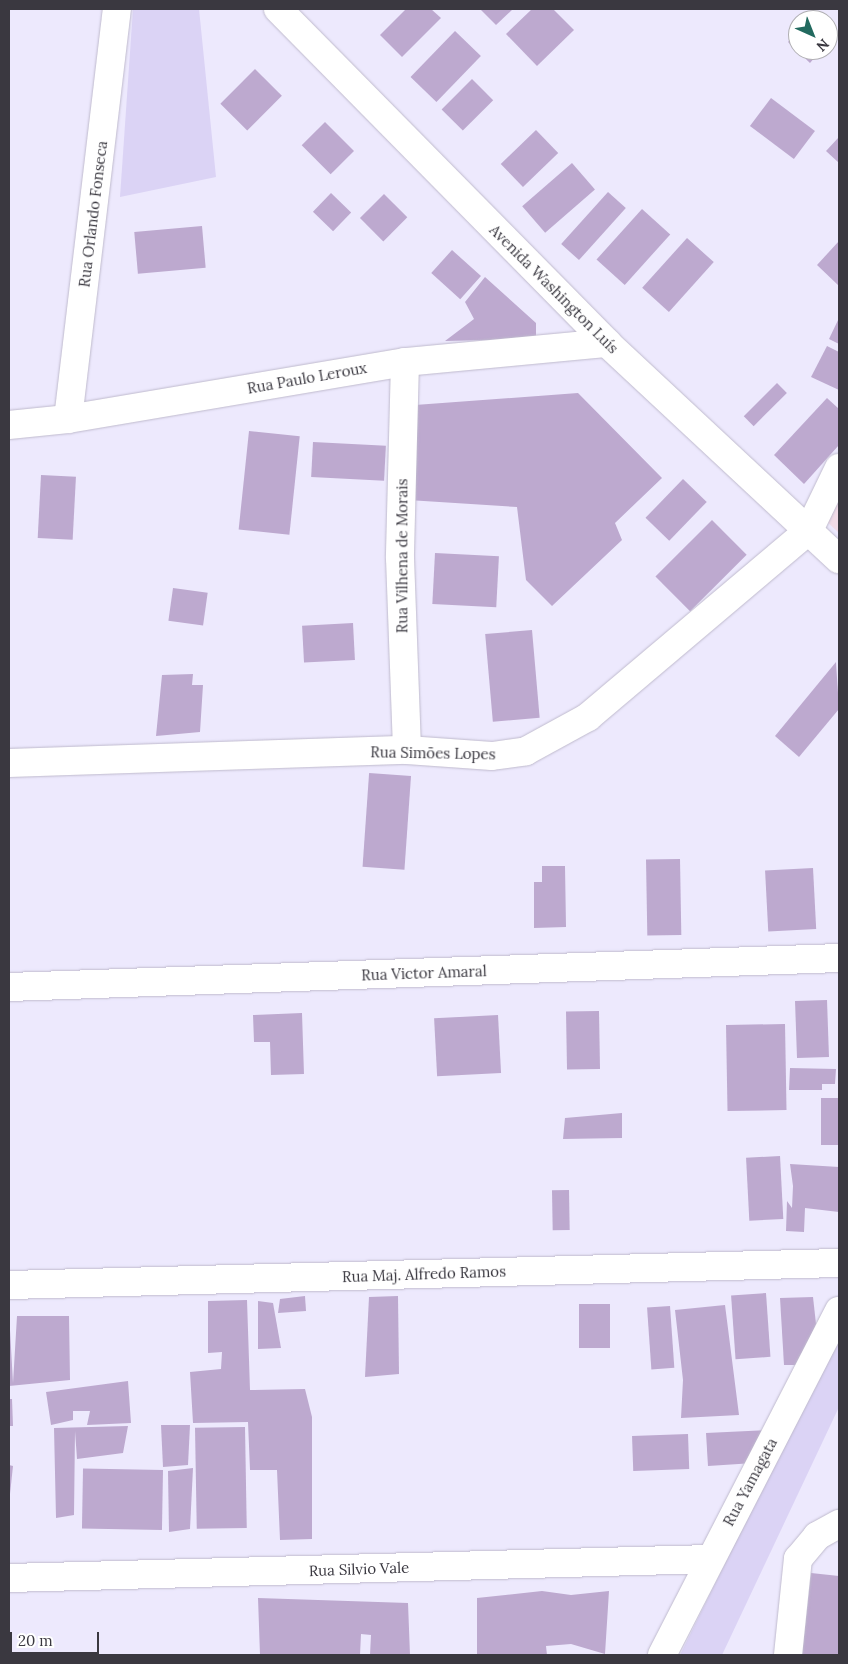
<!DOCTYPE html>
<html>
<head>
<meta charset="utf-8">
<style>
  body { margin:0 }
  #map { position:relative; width:848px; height:1664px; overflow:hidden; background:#ede9fd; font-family:Lora,serif }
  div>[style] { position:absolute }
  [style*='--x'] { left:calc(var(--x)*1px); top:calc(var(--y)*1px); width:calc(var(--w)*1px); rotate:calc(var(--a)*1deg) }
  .industrial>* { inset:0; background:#f2dbe7 }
  .green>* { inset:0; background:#dbd3f5 }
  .building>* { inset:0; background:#bda9cf; transform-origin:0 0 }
  .roads { filter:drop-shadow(0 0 1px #bfbacd) drop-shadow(0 0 1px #bfbacd) }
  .minor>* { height:28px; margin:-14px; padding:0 14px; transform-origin:14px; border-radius:14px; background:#fff }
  span { translate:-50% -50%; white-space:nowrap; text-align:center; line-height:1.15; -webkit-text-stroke:5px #fff; paint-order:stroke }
  .street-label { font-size:15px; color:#3a3840 }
  .frame { position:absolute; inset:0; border:10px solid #3a3840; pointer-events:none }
  .north { position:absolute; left:788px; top:10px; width:50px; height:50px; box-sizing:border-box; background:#fff; border:1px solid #b0afb3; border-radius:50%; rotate:136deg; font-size:14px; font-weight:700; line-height:20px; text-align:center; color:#3a3840 }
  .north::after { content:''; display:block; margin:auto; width:18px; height:22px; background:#226a5f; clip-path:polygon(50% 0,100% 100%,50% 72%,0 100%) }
  .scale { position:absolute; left:10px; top:1632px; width:89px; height:22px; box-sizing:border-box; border:2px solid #3a3840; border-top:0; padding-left:6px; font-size:15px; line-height:18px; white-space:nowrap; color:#3a3840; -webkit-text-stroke:4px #fff; paint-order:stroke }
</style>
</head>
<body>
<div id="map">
  <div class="industrial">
    <div style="clip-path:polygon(839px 488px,839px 533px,824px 519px)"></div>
  </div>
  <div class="green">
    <div style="clip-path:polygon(133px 9px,199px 9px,216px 177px,120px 197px)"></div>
    <div style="clip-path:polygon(839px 1331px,839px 1407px,722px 1655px,680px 1655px)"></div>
  </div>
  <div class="building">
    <div style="clip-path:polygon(406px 9px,431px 9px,441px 18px,402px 57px,380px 35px)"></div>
    <div style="clip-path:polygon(480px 9px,513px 9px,496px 25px)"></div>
    <div style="clip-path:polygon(532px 9px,553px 9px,574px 30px,537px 66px,506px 34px)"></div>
    <div style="clip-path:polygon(814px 14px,820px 20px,808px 20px)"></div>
    <div style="clip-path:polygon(828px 27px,836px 34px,828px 43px)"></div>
    <div style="left:455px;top:31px;width:36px;height:64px;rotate:44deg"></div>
    <div style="clip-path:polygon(798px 31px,798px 50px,821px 50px,810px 63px,788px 42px)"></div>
    <div style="left:255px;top:69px;width:38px;height:49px;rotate:45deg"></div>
    <div style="left:472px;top:79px;width:30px;height:43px;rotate:45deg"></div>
    <div style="left:771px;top:98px;width:55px;height:35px;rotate:37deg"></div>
    <div style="left:325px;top:122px;width:41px;height:33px;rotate:45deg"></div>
    <div style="left:536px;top:130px;width:32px;height:49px;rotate:46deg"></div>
    <div style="clip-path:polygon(839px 137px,839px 163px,826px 151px)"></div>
    <div style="left:572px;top:163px;width:35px;height:66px;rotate:49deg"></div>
    <div style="left:608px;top:192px;width:24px;height:70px;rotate:42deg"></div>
    <div style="left:331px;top:193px;width:28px;height:26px;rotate:44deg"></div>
    <div style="left:384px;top:194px;width:33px;height:34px;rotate:45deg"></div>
    <div style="left:642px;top:209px;width:38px;height:68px;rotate:42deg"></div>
    <div style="left:202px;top:226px;width:42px;height:68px;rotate:85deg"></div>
    <div style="left:687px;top:238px;width:36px;height:67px;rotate:42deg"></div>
    <div style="clip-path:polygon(839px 241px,839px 286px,817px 265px)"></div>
    <div style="left:452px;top:250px;width:39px;height:31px;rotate:42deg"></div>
    <div style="clip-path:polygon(485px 277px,536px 323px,536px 339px,445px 341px,474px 319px,465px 302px)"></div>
    <div style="clip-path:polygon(839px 318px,839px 344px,829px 339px)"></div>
    <div style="clip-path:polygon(827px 346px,839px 352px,839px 390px,811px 377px)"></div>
    <div style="left:777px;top:383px;width:14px;height:47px;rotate:45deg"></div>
    <div style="clip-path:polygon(578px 393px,662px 478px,615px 523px,622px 540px,552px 606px,526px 580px,517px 507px,408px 500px,415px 405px)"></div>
    <div style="clip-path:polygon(827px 398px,839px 409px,839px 445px,804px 484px,774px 455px)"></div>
    <div style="left:249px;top:431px;width:51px;height:99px;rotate:6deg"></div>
    <div style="left:313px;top:442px;width:73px;height:35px;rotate:3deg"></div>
    <div style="left:41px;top:475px;width:35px;height:63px;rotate:3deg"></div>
    <div style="left:683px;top:479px;width:33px;height:54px;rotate:44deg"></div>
    <div style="left:712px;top:520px;width:49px;height:80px;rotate:45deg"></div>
    <div style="left:435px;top:553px;width:64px;height:51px;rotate:3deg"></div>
    <div style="left:173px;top:588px;width:35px;height:33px;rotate:8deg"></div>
    <div style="left:353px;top:623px;width:37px;height:51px;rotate:87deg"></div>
    <div style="left:532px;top:630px;width:88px;height:47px;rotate:85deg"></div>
    <div style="clip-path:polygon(836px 662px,839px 709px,799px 757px,775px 736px)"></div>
    <div style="clip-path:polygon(193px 674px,192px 685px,203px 685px,200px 732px,156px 736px,162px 675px)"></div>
    <div style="left:411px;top:776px;width:94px;height:42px;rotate:94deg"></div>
    <div style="left:680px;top:859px;width:76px;height:34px;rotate:89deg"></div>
    <div style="clip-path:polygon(542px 866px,565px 866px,566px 927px,534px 928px,534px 882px,542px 882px)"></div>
    <div style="left:813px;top:868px;width:61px;height:48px;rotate:87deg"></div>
    <div style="left:827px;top:1000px;width:57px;height:32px;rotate:88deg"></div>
    <div style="left:599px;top:1011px;width:58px;height:33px;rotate:89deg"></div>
    <div style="clip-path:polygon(302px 1013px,304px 1074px,271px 1075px,270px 1042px,254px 1042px,253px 1015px)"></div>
    <div style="left:498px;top:1015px;width:58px;height:64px;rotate:87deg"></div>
    <div style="left:785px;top:1024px;width:86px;height:59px;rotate:89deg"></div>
    <div style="clip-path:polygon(790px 1068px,836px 1069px,835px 1084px,822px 1084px,822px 1090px,789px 1090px)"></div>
    <div style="left:821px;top:1098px;width:18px;height:47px"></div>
    <div style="clip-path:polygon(622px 1113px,622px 1138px,563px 1139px,565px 1118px)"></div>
    <div style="left:780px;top:1156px;width:63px;height:34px;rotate:87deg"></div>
    <div style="clip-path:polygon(790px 1164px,839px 1167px,839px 1212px,805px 1208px,804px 1232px,786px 1231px,787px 1201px,792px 1208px,793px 1186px)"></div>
    <div style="left:569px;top:1190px;width:40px;height:17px;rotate:89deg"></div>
    <div style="left:766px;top:1293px;width:64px;height:35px;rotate:86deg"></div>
    <div style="clip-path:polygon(305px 1296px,306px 1311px,278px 1313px,280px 1299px)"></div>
    <div style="clip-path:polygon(398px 1296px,399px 1374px,365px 1377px,369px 1297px)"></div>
    <div style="clip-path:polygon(813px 1297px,816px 1324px,804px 1365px,784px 1365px,780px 1298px)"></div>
    <div style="clip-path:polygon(247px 1300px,250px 1390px,305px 1389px,312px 1417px,312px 1539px,280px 1540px,277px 1470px,250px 1470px,248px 1422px,193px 1423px,190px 1372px,221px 1369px,222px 1352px,208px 1353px,208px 1301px)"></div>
    <div style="clip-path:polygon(258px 1301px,273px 1303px,281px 1348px,258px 1349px)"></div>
    <div style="left:579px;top:1304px;width:31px;height:44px"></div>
    <div style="clip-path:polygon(725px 1305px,739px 1415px,681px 1418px,683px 1380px,675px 1310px)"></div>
    <div style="left:670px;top:1306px;width:62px;height:23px;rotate:86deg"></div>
    <div style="clip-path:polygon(9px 1312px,13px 1383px,17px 1316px,69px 1316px,70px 1380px,9px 1386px)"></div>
    <div style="clip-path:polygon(128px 1381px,131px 1423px,87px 1425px,90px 1411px,73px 1411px,73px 1420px,51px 1425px,46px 1392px)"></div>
    <div style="clip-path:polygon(9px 1399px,12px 1399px,13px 1426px,9px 1426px)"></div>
    <div style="clip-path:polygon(161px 1425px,190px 1425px,188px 1465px,163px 1467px)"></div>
    <div style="clip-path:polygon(128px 1426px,123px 1453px,77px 1459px,75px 1431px,74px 1515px,56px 1518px,54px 1428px)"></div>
    <div style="left:245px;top:1427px;width:101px;height:50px;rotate:89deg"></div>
    <div style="clip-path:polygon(769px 1430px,754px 1463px,708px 1466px,706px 1433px)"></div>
    <div style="left:688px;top:1434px;width:35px;height:56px;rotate:88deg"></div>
    <div style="clip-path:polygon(9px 1465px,13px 1466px,10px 1494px,9px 1494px)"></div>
    <div style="clip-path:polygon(193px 1468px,190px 1529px,169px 1532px,168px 1471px)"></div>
    <div style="left:163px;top:1470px;width:60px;height:80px;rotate:91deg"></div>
    <div style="clip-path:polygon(811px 1573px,839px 1576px,839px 1655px,802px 1655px)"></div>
    <div style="clip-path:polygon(542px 1591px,571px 1595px,609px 1591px,605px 1654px,571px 1644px,546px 1646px,547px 1655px,477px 1655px,477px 1598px)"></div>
    <div style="clip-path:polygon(258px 1598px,408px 1603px,410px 1655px,370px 1655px,371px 1635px,361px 1634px,360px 1655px,260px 1655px)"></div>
  </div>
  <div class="roads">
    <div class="minor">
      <div style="--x:278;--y:9;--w:469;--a:45.4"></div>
      <div style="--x:607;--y:343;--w:317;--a:43"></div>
      <div style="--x:405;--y:362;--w:196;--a:91.5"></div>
      <div style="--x:400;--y:558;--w:192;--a:87.9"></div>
      <div style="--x:68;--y:419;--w:413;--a:-83.2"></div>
      <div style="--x:9;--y:425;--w:59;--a:-5.8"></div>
      <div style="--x:68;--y:419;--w:342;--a:-9.6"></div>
      <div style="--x:405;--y:362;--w:203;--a:-5.4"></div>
      <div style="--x:9;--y:763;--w:398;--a:-1.9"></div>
      <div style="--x:407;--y:750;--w:85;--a:4"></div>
      <div style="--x:492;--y:756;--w:34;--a:-8"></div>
      <div style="--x:526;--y:751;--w:71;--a:-28.7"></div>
      <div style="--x:588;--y:717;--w:289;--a:-40.2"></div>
      <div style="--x:809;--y:530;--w:69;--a:-64.2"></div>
      <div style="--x:9;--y:987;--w:831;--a:-2"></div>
      <div style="--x:9;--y:1285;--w:830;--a:-1.52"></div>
      <div style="--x:9;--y:1578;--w:700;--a:-1.55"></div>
      <div style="--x:662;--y:1655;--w:387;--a:-62.8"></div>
      <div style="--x:788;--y:1655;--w:97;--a:-84.1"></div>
      <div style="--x:798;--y:1559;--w:30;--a:-50"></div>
      <div style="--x:817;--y:1536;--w:25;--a:-29"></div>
    </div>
  </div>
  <div class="street-label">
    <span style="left:93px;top:214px;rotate:-83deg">Rua Orlando Fonseca</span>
    <span style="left:554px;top:289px;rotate:45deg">Avenida Washington Luís</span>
    <span style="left:307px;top:378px;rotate:-10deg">Rua Paulo Leroux</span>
    <span style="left:402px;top:556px;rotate:-90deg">Rua Vilhena de Morais</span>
    <span style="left:433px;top:753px;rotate:1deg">Rua Simões Lopes</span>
    <span style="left:424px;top:973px;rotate:-2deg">Rua Victor Amaral</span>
    <span style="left:424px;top:1274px;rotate:-2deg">Rua Maj. Alfredo Ramos</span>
    <span style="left:750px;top:1482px;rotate:-62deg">Rua Yamagata</span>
    <span style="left:359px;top:1569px;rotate:-2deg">Rua Silvio Vale</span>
  </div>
  <div class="frame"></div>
  <div class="north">N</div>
  <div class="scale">20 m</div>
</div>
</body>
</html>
